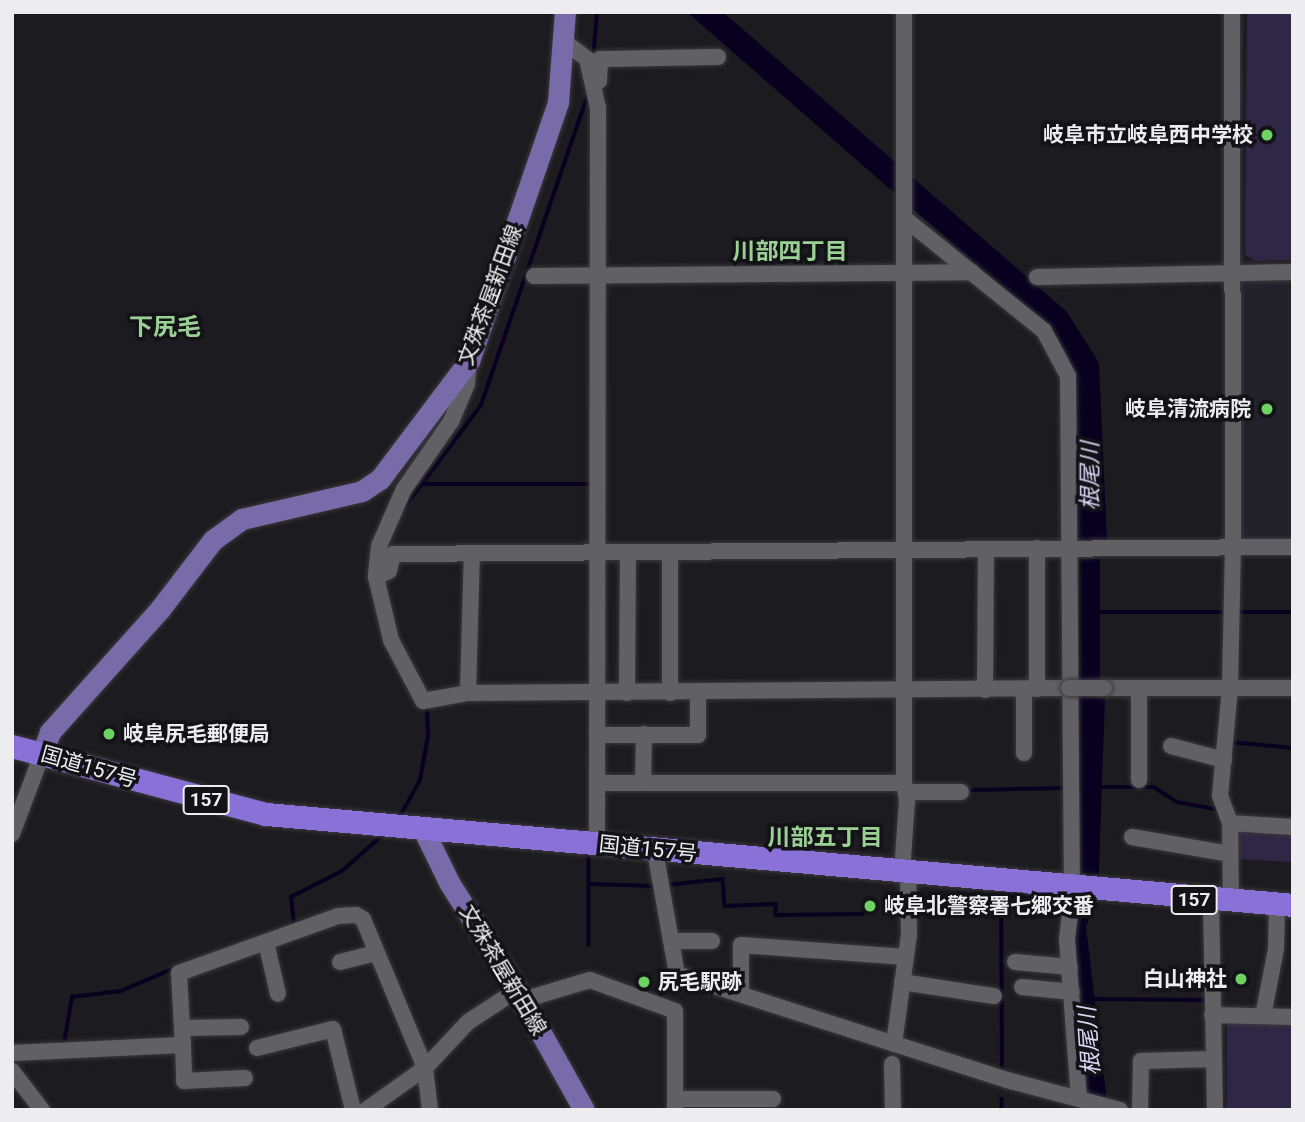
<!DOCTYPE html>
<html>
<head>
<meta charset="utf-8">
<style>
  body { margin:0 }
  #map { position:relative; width:1305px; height:1122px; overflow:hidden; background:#1c1b1f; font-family:Roboto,"Noto Sans JP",sans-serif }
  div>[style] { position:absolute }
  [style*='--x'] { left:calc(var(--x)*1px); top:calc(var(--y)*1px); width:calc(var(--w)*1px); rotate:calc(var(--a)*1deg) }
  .built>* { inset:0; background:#23222b; transform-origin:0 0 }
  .green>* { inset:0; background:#2e2746; transform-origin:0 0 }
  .water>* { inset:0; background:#090020; transform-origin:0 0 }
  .stream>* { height:3.5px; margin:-1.75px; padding:0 1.75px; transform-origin:1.75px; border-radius:1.75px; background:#090020 }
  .roads { filter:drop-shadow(0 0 2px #3a393c) drop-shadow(0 0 2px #3a393c) }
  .minor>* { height:16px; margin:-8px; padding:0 8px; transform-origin:8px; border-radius:8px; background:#616065 }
  .major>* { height:21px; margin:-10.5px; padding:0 10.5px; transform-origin:10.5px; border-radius:10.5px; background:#796aaa }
  .highway>* { height:23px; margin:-11.5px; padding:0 11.5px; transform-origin:11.5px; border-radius:11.5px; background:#8971d8 }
  .bridges { filter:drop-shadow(0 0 2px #3a393c) drop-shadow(0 0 2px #3a393c) }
  .minor-bridge>* { height:16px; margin:-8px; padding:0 8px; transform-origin:8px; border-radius:8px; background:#616065 }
  .dots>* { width:19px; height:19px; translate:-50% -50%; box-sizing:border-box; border:4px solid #131216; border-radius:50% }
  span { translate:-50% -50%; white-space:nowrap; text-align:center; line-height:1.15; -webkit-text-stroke:7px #131216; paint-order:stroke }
  .shield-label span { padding:2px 5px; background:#131216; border:2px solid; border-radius:5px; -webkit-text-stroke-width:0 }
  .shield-label { font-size:19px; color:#ededf0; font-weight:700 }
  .poi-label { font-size:21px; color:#ededf0; font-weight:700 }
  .right { translate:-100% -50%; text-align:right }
  .left { translate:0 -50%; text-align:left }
  .street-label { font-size:21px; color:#ededf0 }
  .neighbourhood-label { font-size:23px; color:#9ad094; font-weight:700 }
  .water-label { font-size:23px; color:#d9d5f4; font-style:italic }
  .quarter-label { font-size:24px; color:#9ad094; font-weight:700 }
  .frame { position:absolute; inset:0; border:14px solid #ededf0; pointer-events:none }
</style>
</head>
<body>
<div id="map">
  <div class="built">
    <div style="left:1240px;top:276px;width:53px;height:266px"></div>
  </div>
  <div class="green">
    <div style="clip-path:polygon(1247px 12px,1293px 12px,1293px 260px,1254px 261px,1245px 254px)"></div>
    <div style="left:1237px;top:828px;width:56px;height:31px;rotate:3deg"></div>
    <div style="left:1227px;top:1020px;width:66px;height:90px"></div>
  </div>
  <div class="water">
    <div style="clip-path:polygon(687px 12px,723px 12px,1067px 312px,1099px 363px,1107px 540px,1075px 540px,1077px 396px,1069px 358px,1054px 332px)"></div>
    <div style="left:1079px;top:559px;width:21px;height:121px"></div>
    <div style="left:1078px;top:697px;width:27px;height:183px;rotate:2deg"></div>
    <div style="clip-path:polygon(1075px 898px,1095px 899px,1086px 927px,1107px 1101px,1083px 1095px,1074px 967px)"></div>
  </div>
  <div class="stream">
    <div style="--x:593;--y:59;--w:47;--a:-85.1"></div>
    <div style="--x:599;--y:87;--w:16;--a:72"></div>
    <div style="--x:423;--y:484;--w:169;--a:0"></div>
    <div style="--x:404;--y:508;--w:129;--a:-53.2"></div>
    <div style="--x:481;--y:405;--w:329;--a:-71"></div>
    <div style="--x:1099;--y:612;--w:129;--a:0"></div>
    <div style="--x:1235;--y:612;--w:58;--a:0"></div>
    <div style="--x:1230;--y:742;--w:63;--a:5.4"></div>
    <div style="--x:1103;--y:787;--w:51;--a:0"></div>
    <div style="--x:1154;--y:787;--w:27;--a:33"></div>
    <div style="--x:1177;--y:802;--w:44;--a:10.5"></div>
    <div style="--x:972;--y:790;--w:95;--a:-1.2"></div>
    <div style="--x:400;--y:816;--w:41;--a:-60.9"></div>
    <div style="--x:420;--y:780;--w:45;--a:-79.7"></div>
    <div style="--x:428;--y:736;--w:32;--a:-92"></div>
    <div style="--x:589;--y:852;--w:93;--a:90"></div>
    <div style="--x:589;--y:884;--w:66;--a:1.7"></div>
    <div style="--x:666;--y:885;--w:57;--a:-6"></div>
    <div style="--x:723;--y:879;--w:27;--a:86"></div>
    <div style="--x:725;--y:906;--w:51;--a:-2.2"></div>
    <div style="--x:776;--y:904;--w:11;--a:90"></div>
    <div style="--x:776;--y:915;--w:86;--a:-0.7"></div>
    <div style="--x:294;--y:925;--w:28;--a:-96"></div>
    <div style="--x:291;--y:897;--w:57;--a:-27"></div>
    <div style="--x:342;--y:871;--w:59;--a:-41.6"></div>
    <div style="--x:1094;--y:999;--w:113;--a:0.5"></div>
    <div style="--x:64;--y:1044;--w:48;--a:-80.3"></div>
    <div style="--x:72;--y:997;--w:49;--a:-7"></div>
    <div style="--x:121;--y:991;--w:59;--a:-23.1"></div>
    <div style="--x:1002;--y:1067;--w:172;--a:-90.3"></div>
    <div style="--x:1001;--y:895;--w:59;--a:3.9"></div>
    <div style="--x:1222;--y:1077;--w:33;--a:87"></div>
    <div style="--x:1002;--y:1099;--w:11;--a:90"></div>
  </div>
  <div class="roads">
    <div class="minor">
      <div style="--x:566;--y:43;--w:26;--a:37"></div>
      <div style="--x:587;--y:59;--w:50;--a:77.3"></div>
      <div style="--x:598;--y:108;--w:736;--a:90.08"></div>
      <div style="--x:599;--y:81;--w:22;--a:-87"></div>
      <div style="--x:600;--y:59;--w:118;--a:-1"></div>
      <div style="--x:904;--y:218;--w:180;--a:38.9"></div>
      <div style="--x:1044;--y:331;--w:51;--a:61.9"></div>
      <div style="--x:1068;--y:376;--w:521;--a:89.56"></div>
      <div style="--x:1072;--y:897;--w:42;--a:96.8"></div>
      <div style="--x:1067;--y:939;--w:159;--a:85.7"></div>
      <div style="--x:534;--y:276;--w:438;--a:-0.5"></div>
      <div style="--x:1037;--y:277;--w:256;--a:-1.1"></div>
      <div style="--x:469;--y:361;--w:23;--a:95"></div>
      <div style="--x:467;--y:384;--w:39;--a:113"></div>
      <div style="--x:452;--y:420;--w:84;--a:124.8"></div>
      <div style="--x:404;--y:489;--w:62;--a:113.7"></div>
      <div style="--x:379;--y:546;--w:31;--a:96"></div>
      <div style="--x:376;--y:577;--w:65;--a:76.6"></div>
      <div style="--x:391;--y:640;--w:69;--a:62.3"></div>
      <div style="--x:423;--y:701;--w:46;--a:-10.1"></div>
      <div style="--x:468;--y:693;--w:601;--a:-0.48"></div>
      <div style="--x:670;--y:552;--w:141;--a:90"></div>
      <div style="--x:376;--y:577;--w:14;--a:-25"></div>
      <div style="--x:389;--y:571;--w:17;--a:-77"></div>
      <div style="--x:393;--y:554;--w:900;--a:-0.45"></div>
      <div style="--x:1104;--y:688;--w:189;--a:0"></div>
      <div style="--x:1139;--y:688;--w:92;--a:90"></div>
      <div style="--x:1037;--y:689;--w:141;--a:-90"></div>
      <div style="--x:985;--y:690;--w:141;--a:-89.6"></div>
      <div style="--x:468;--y:693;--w:140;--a:-88.4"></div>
      <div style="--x:627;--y:693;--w:141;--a:-89.6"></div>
      <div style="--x:597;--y:735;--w:101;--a:0"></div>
      <div style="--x:698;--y:735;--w:42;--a:-90"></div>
      <div style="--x:1171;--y:746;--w:55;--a:14.8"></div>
      <div style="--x:1024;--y:753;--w:63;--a:-90"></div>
      <div style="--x:598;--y:783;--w:306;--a:0"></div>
      <div style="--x:643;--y:783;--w:49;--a:-88.8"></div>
      <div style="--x:907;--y:792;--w:54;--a:0"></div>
      <div style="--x:1230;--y:823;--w:63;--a:3.6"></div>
      <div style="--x:12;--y:834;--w:85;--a:-69.4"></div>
      <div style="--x:1132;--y:837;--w:99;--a:9.8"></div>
      <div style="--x:655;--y:851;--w:125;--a:79.9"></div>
      <div style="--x:677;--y:974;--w:347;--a:17.8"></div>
      <div style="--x:1007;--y:1080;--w:117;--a:14.9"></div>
      <div style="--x:902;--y:872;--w:71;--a:-86"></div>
      <div style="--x:907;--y:801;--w:18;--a:-99"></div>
      <div style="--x:904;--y:783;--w:771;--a:-90"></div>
      <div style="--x:1211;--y:901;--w:209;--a:88.9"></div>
      <div style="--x:1231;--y:902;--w:79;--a:-90.7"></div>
      <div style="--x:1230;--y:823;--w:29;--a:-110"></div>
      <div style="--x:1220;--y:796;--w:108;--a:-84.7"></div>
      <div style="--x:1230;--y:688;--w:141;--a:-88.8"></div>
      <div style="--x:1233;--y:547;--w:535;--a:-90.11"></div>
      <div style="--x:671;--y:941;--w:41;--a:0"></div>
      <div style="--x:266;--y:942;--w:53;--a:77"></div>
      <div style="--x:340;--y:962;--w:38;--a:-14"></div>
      <div style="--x:1015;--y:962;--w:55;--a:5.2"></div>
      <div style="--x:902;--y:982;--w:93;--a:8.7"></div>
      <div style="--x:1022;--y:987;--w:50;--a:5.7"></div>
      <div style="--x:741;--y:994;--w:49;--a:-90"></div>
      <div style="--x:741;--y:945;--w:165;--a:4.2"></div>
      <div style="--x:523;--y:1000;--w:70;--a:-16.6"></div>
      <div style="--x:590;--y:980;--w:90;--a:20"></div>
      <div style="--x:675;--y:1011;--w:99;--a:90"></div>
      <div style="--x:1212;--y:1015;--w:81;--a:1.4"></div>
      <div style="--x:1263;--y:1016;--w:68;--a:-79"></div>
      <div style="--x:1276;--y:949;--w:44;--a:-88.7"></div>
      <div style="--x:182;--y:1028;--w:59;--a:-1"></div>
      <div style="--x:894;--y:1044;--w:110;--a:-82.2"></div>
      <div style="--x:909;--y:935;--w:62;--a:-90.9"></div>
      <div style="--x:183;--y:1045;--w:36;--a:88"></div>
      <div style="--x:184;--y:1081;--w:61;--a:-2.8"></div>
      <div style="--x:257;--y:1048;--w:78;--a:-14"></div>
      <div style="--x:333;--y:1029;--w:83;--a:76.1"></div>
      <div style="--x:12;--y:1053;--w:171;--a:-2.7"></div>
      <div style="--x:183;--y:1045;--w:72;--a:-93.2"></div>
      <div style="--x:179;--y:973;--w:169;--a:-19.7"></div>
      <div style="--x:338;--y:916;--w:18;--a:-3"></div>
      <div style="--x:356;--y:915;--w:8;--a:30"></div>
      <div style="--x:363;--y:919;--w:161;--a:67.4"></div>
      <div style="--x:425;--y:1068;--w:42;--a:83.2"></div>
      <div style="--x:892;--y:1064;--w:46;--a:88.8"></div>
      <div style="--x:12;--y:1071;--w:49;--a:52.4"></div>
      <div style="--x:676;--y:1099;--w:97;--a:0"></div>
      <div style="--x:366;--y:1110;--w:72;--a:-35.4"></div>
      <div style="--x:425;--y:1068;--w:63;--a:-46.9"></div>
      <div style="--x:468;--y:1022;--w:59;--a:-33.1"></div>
      <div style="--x:1140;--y:1110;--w:49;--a:-88.8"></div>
      <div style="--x:1141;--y:1061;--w:73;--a:-1.6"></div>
    </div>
    <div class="major">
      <div style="--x:42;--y:754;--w:23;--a:-70"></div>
      <div style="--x:50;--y:732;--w:165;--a:-48.2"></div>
      <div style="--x:160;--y:609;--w:87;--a:-52.5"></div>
      <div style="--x:213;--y:540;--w:36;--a:-36"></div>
      <div style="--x:242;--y:519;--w:123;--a:-13.1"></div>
      <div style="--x:362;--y:491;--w:22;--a:-34"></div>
      <div style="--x:380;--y:479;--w:148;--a:-53"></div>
      <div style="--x:469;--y:361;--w:274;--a:-71"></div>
      <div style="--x:558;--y:102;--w:90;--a:-85.6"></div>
      <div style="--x:423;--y:829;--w:61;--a:63.9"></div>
      <div style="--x:450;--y:884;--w:125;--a:57.7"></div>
      <div style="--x:517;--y:990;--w:137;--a:60.8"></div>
    </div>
    <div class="highway">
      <div style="--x:12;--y:746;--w:263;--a:15"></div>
      <div style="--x:266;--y:814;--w:1031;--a:5.06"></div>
    </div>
  </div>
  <div class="bridges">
    <div class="minor-bridge">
      <div style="--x:1069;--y:688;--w:35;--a:0"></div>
    </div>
  </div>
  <div class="dots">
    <div style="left:1267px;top:135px;background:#6cd362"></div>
    <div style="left:1267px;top:409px;background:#6cd362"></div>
    <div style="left:109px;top:734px;background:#6cd362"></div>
    <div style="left:870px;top:906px;background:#6cd362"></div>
    <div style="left:1241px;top:979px;background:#6cd362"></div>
    <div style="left:644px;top:982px;background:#6cd362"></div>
  </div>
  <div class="shield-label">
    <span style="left:206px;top:800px">157</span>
    <span style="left:1194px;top:900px">157</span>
  </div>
  <div class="poi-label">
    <span class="right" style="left:1253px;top:135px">岐阜市立岐阜西中学校</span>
    <span class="right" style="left:1251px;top:409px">岐阜清流病院</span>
    <span class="left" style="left:123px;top:734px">岐阜尻毛郵便局</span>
    <span class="left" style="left:884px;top:906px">岐阜北警察署七郷交番</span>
    <span class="right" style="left:1227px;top:979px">白山神社</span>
    <span class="left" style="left:658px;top:982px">尻毛駅跡</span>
  </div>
  <div class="street-label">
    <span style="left:490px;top:295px;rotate:-70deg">文殊茶屋新田線</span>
    <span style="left:89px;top:767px;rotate:16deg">国道157号</span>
    <span style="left:648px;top:849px;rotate:6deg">国道157号</span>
    <span style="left:503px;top:970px;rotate:59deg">文殊茶屋新田線</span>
  </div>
  <div class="neighbourhood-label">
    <span style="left:790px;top:252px">川部四丁目</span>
    <span style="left:825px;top:838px">川部五丁目</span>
  </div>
  <div class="water-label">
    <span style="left:1091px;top:476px;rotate:-90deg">根尾川</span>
    <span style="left:1090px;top:1041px;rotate:-94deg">根尾川</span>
  </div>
  <div class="quarter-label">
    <span style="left:165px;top:328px">下尻毛</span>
  </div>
  <div class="frame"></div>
</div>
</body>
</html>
